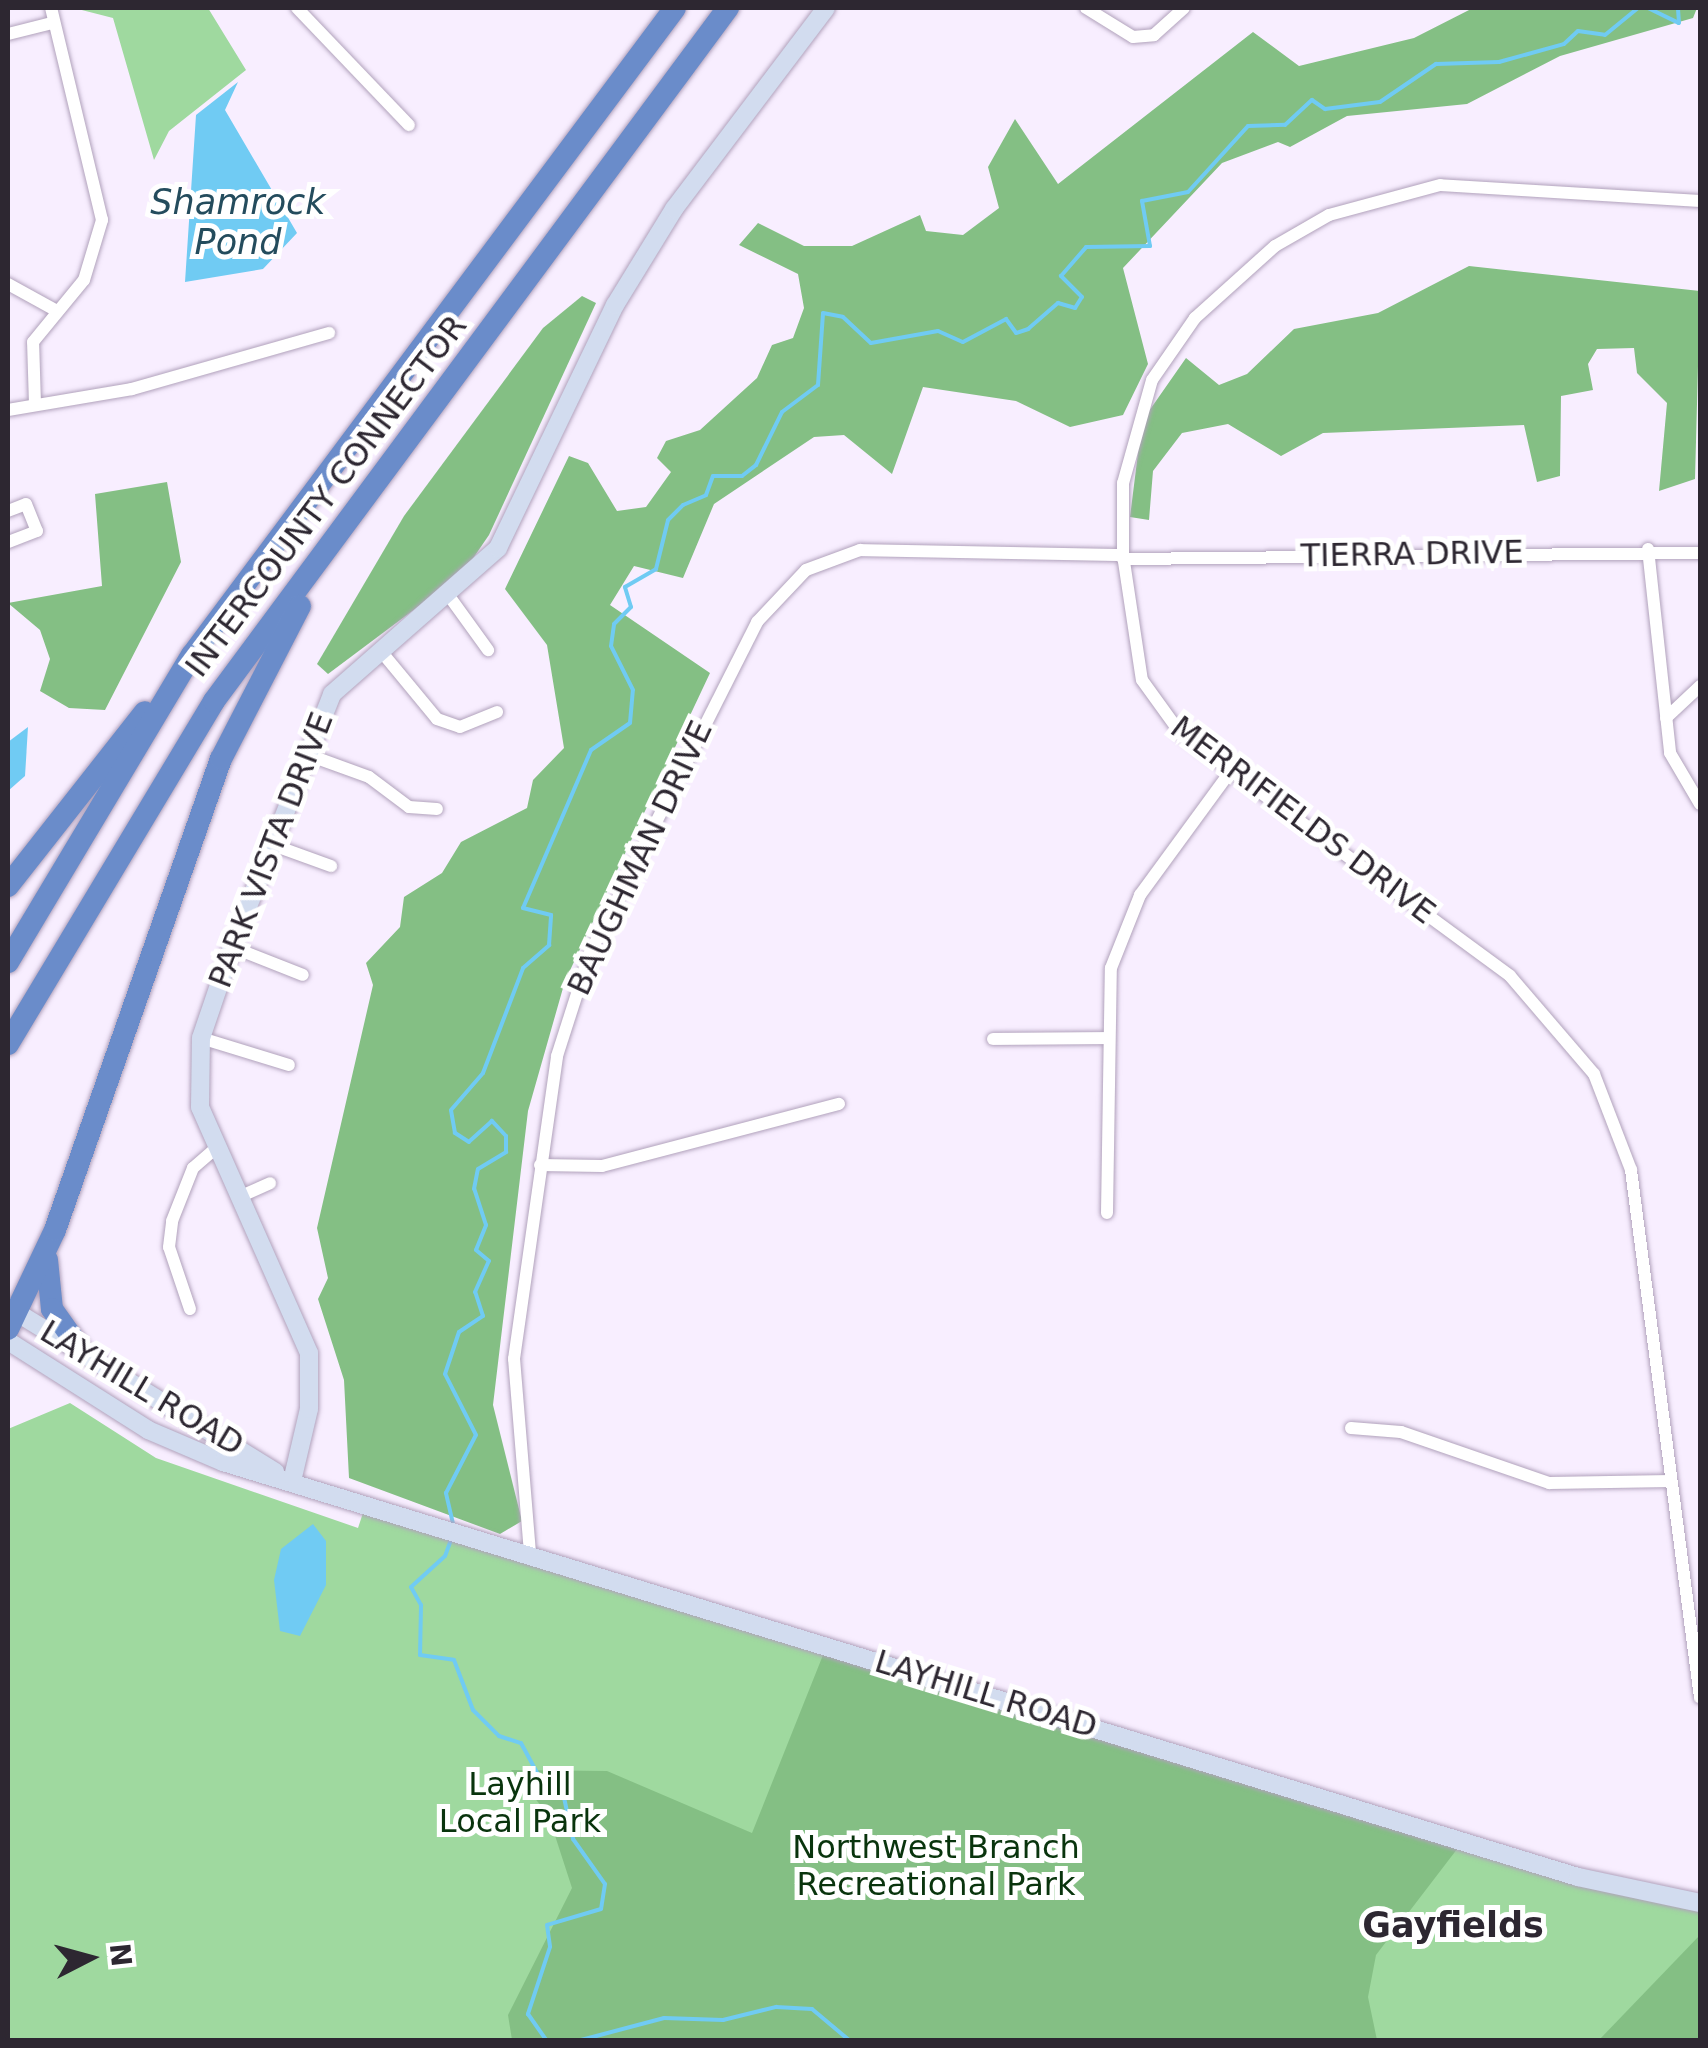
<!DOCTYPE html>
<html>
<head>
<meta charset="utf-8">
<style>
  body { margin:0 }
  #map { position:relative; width:1708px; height:2048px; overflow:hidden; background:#f8eeff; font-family:"DejaVu Sans",sans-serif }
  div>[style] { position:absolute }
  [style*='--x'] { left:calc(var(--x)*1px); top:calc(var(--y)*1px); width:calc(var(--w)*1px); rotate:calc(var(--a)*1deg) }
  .green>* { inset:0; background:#9fd99f }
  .forest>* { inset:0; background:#84bf84 }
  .water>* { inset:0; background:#70cbf3 }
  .stream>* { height:4px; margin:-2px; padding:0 2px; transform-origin:2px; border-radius:2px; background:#70cbf3 }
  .roads { filter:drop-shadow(0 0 2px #b1a2bc) drop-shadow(0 0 2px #b1a2bc) }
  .street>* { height:12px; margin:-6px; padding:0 6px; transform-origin:6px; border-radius:6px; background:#fff }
  .secondary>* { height:18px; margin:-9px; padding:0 9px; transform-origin:9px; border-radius:9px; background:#d2dcef }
  .highway>* { height:22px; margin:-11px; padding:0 11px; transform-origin:11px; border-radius:11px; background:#6a8cca }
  span { translate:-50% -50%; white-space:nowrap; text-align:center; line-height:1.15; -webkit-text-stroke:10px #fff; paint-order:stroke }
  .street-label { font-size:32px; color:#2d2731 }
  .park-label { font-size:32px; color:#09340d }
  .water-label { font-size:35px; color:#244c5d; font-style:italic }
  .neighbourhood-label { font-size:35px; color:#2d2731; font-weight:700 }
  .frame { position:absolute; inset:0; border:10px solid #2d2731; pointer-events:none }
  .north { position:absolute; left:40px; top:1908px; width:100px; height:100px; -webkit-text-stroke:8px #fff; paint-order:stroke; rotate:84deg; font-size:28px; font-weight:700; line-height:40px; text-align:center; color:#2d2731 }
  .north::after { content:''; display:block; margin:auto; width:35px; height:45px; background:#2d2731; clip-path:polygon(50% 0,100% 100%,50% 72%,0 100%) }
</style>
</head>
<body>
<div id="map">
  <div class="green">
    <div style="clip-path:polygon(74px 8px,208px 8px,246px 70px,169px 131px,154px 160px,113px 18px)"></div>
    <div style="clip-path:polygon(70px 1403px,156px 1458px,358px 1528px,363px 1513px,1700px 1908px,1700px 2040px,8px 2040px,8px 1429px)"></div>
  </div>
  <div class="forest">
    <div style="clip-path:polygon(1473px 8px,1697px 8px,1693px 18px,1560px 56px,1467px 104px,1347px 116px,1290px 147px,1278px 142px,1222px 163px,1123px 268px,1148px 364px,1123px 415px,1070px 427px,1016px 401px,923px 387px,892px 474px,844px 435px,814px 437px,714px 504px,683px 578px,634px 566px,610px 605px,710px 673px,565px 981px,528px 1111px,493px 1405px,522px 1521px,500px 1534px,349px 1478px,344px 1380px,318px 1299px,328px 1278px,317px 1228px,373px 985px,366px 963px,400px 927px,404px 897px,442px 873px,461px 842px,527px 808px,533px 780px,564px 748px,547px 645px,505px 589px,569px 456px,588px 463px,617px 511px,646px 507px,671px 472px,657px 458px,666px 441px,700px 430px,757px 378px,772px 345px,793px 338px,804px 308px,798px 274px,739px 245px,758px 223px,804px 246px,852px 246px,920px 215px,926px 231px,963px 235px,999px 208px,988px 167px,1015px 119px,1058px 184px,1253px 32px,1299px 66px,1414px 38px)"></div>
    <div style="clip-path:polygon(1469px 266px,1700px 291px,1695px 479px,1659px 491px,1667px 403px,1637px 373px,1634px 348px,1597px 349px,1588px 364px,1593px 390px,1561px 396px,1560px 476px,1537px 482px,1524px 425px,1323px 433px,1281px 456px,1228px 424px,1182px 433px,1153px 471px,1149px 520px,1130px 517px,1142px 421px,1186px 358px,1219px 385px,1247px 374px,1294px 329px,1378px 313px)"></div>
    <div style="clip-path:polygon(582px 296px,596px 303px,489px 535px,463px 573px,328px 674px,317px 664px,404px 516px,543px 328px)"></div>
    <div style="clip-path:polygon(167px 482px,181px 562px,105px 710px,69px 708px,40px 691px,50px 659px,40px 630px,8px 603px,102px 586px,95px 494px)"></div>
    <div style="clip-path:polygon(827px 1645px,1464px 1840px,1376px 1955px,1368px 1997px,1377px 2040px,512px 2040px,508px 2015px,572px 1888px,548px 1814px,511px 1770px,607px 1771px,752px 1833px)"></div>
    <div style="clip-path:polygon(1700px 1935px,1700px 2040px,1599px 2040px)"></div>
  </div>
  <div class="water">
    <div style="clip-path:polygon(238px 82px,225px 110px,297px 233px,263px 269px,185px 282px,196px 115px)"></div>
    <div style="clip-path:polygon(28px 727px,25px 776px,8px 791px,8px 742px)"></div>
    <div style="clip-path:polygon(313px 1524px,326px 1541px,326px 1585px,300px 1636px,280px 1631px,274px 1580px,281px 1549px)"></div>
  </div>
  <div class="stream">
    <div style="--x:1648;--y:8;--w:34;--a:26"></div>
    <div style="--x:1679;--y:23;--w:15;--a:-94"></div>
    <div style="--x:454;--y:1528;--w:36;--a:-103"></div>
    <div style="--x:446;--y:1493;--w:65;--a:-62.7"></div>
    <div style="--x:476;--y:1435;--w:68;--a:-116.9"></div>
    <div style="--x:445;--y:1374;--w:44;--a:-71.6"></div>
    <div style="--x:459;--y:1332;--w:29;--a:-34"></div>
    <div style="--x:483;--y:1316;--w:25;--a:-108"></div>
    <div style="--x:475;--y:1292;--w:34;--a:-66"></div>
    <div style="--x:489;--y:1261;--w:17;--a:-140"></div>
    <div style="--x:476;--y:1250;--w:27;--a:-68"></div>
    <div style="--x:486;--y:1225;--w:38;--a:-108"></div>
    <div style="--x:474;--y:1189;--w:20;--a:-79"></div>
    <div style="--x:478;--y:1169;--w:33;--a:-31"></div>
    <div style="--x:506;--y:1152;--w:16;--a:-90"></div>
    <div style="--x:506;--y:1136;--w:21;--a:-133"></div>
    <div style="--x:492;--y:1121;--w:31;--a:138"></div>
    <div style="--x:469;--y:1142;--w:17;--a:-147"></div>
    <div style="--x:455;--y:1133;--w:23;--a:-100"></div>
    <div style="--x:451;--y:1110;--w:49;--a:-49.1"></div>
    <div style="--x:483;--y:1073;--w:112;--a:-69.1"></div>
    <div style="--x:523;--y:968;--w:35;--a:-41"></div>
    <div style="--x:549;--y:945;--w:30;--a:-86"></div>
    <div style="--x:551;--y:915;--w:29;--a:-166"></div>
    <div style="--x:523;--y:908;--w:172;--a:-66.7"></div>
    <div style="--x:591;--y:750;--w:47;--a:-34.7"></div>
    <div style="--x:630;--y:723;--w:33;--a:-85"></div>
    <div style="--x:633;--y:690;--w:49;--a:-116.6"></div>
    <div style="--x:611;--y:646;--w:22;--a:-82"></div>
    <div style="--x:614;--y:624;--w:24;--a:-45"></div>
    <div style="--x:631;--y:607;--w:21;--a:-107"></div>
    <div style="--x:625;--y:587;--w:36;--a:-30"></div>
    <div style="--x:656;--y:569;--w:50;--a:-76.2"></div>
    <div style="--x:668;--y:520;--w:21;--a:-45"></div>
    <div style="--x:683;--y:505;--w:25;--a:-23"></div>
    <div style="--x:706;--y:495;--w:20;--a:-70"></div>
    <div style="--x:713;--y:476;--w:29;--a:0"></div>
    <div style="--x:742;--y:476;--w:18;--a:-38"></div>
    <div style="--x:756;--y:465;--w:59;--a:-63.9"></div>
    <div style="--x:782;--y:412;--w:45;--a:-36.9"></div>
    <div style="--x:818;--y:385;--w:72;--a:-86"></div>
    <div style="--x:823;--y:313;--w:20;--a:11"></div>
    <div style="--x:843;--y:317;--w:38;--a:43"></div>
    <div style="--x:871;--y:343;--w:68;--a:-10.2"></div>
    <div style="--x:938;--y:331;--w:27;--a:24"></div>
    <div style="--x:963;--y:342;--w:49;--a:-28.1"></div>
    <div style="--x:1006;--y:319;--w:17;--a:54"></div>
    <div style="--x:1016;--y:333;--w:13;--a:-18"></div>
    <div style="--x:1028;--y:329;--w:40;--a:-41"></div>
    <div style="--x:1058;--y:303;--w:18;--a:16"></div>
    <div style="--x:1075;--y:308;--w:13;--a:-58"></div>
    <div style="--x:1082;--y:297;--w:30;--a:-135"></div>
    <div style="--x:1061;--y:276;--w:38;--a:-49"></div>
    <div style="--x:1086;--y:247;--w:64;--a:-0.9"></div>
    <div style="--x:1150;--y:246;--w:46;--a:-100.1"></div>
    <div style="--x:1142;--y:201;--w:47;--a:-11.1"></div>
    <div style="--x:1188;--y:192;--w:89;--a:-47.7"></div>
    <div style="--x:1248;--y:126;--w:37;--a:-2"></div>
    <div style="--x:1285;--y:125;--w:37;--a:-43"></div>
    <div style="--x:1312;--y:100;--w:16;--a:35"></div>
    <div style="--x:1325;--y:109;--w:55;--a:-7.3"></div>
    <div style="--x:1380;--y:102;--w:68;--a:-34.2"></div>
    <div style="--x:1436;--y:64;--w:63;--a:-1.8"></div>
    <div style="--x:1499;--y:62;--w:67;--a:-15.5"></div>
    <div style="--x:1564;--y:44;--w:19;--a:-43"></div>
    <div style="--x:1578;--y:31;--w:27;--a:8"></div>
    <div style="--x:1605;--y:35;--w:43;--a:-39.3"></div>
    <div style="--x:452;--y:1537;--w:20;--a:110"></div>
    <div style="--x:445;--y:1556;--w:46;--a:137.6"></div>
    <div style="--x:411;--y:1587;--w:21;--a:61"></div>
    <div style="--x:421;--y:1605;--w:50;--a:91.1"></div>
    <div style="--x:420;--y:1655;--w:34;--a:8"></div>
    <div style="--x:454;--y:1660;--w:53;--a:69.2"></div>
    <div style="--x:473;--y:1710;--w:37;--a:45"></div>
    <div style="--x:499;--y:1736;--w:23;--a:18"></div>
    <div style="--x:521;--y:1743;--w:42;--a:61.6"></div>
    <div style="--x:541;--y:1780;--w:26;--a:31"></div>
    <div style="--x:563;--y:1793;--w:47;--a:77.7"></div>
    <div style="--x:573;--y:1839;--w:55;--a:54.6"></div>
    <div style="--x:605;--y:1884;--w:25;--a:99"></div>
    <div style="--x:601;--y:1909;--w:56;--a:163.5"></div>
    <div style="--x:547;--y:1925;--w:22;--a:82"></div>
    <div style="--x:550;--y:1947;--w:71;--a:108.2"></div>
    <div style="--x:528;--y:2014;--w:32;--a:55"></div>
    <div style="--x:581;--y:2040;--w:86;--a:-14.8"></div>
    <div style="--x:664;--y:2018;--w:59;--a:1.9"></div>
    <div style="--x:723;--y:2020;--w:55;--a:-13.8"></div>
    <div style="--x:776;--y:2007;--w:36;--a:3"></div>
    <div style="--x:812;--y:2009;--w:48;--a:40"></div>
    <div style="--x:1089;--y:2040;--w:30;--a:0"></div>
  </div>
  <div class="roads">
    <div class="street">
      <div style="--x:297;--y:8;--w:162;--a:46.3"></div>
      <div style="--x:1086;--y:8;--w:55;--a:31.7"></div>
      <div style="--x:1133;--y:37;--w:21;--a:-5"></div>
      <div style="--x:1154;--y:35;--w:40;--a:-42"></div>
      <div style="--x:8;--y:34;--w:45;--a:-14"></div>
      <div style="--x:1700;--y:201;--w:260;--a:-176.5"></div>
      <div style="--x:1440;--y:185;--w:115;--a:164.9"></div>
      <div style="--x:1329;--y:215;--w:62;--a:150.1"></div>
      <div style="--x:1275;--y:246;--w:108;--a:138"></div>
      <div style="--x:1195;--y:318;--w:75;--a:124.7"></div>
      <div style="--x:1152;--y:380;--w:107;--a:105.7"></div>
      <div style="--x:1123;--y:483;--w:72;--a:90"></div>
      <div style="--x:1123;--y:555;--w:126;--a:81.4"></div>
      <div style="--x:1142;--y:680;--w:67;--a:54.2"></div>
      <div style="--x:1181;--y:734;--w:408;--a:36.3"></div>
      <div style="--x:1510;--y:976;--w:129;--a:49.4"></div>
      <div style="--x:1594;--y:1074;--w:103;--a:68.9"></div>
      <div style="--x:1631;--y:1170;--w:532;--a:82.55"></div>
      <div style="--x:8;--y:284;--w:56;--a:28.9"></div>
      <div style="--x:35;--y:404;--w:62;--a:-91.8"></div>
      <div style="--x:33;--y:342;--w:80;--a:-50.6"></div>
      <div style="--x:84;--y:280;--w:63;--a:-73.3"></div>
      <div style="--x:102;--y:220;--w:218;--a:-103.5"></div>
      <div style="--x:8;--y:410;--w:126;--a:-9.6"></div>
      <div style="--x:132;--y:389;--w:205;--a:-15.9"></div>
      <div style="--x:8;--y:511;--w:19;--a:-21"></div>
      <div style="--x:26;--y:504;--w:29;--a:68"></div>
      <div style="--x:37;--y:531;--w:31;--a:159"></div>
      <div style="--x:1648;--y:549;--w:205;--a:83.8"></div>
      <div style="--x:1670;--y:753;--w:59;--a:59.5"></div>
      <div style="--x:1123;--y:559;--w:577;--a:-0.6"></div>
      <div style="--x:449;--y:596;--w:67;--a:54.2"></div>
      <div style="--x:380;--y:650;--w:89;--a:50.4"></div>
      <div style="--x:437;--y:719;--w:24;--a:19"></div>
      <div style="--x:460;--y:727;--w:40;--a:-22"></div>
      <div style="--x:1666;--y:718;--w:47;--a:-43.3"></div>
      <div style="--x:303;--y:753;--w:70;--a:20"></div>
      <div style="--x:369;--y:777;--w:50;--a:36.9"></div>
      <div style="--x:409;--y:807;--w:28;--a:4"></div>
      <div style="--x:270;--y:844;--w:65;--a:19.8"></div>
      <div style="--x:232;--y:947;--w:76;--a:21.5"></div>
      <div style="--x:201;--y:1038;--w:92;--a:17.1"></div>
      <div style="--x:993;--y:1039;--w:115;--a:-0.5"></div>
      <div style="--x:540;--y:1165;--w:62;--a:0.9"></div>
      <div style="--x:602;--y:1166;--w:245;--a:-14.7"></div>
      <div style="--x:239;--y:1197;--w:34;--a:-24"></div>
      <div style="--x:1107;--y:1213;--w:245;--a:-89.1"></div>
      <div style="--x:1111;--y:968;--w:79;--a:-68.3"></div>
      <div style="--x:1140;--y:895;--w:152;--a:-53.8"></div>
      <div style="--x:190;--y:1309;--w:65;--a:-108.7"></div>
      <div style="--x:169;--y:1247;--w:26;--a:-83"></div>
      <div style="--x:172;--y:1221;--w:57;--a:-68.4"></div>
      <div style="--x:193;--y:1168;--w:29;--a:-41"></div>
      <div style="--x:1351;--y:1428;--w:50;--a:4.6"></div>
      <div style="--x:1401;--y:1432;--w:157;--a:19"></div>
      <div style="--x:1549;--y:1483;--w:122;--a:-0.9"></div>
      <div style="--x:530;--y:1553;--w:195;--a:-94.7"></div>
      <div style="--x:514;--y:1359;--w:306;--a:-81.9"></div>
      <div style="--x:557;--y:1056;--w:108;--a:-72.2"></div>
      <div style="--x:590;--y:953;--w:371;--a:-63.2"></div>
      <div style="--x:757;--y:622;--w:71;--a:-46.7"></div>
      <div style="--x:806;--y:570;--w:58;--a:-20.3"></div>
      <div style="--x:860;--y:550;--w:263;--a:1.1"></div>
    </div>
    <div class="secondary">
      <div style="--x:8;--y:1307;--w:314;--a:31.7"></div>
      <div style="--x:8;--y:1341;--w:166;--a:32.4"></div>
      <div style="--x:148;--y:1430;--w:82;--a:23.1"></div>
      <div style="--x:223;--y:1462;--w:1417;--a:17.03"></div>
      <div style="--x:1578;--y:1877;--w:125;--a:12"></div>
      <div style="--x:293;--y:1477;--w:70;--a:-76.8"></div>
      <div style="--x:309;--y:1409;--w:56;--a:-90"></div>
      <div style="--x:309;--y:1353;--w:269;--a:-113.9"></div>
      <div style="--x:200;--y:1107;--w:69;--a:-89.2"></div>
      <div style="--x:201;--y:1038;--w:96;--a:-71.2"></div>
      <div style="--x:232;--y:947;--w:272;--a:-68.4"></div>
      <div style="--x:332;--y:694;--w:221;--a:-41.3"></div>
      <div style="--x:498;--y:548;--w:270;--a:-64.3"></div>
      <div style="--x:615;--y:305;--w:113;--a:-58.4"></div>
      <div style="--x:674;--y:209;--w:252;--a:-52.9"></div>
    </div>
    <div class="highway">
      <div style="--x:8;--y:886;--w:221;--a:-51.8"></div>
      <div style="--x:8;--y:962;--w:358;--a:-59.1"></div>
      <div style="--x:192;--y:655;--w:807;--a:-53.26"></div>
      <div style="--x:8;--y:1044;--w:400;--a:-59"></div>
      <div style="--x:214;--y:701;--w:863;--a:-53.44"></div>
      <div style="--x:47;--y:1260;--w:49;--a:84.2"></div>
      <div style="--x:52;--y:1309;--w:50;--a:54.7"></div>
      <div style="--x:8;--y:1329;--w:110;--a:-64.6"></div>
      <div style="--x:55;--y:1230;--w:499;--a:-70.6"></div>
      <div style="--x:221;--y:759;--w:172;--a:-62.7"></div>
    </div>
  </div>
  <div class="street-label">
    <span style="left:326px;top:496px;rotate:-53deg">INTERCOUNTY CONNECTOR</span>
    <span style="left:1412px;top:554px;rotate:-1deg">TIERRA DRIVE</span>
    <span style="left:1303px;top:820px;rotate:37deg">MERRIFIELDS DRIVE</span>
    <span style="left:271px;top:850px;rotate:-69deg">PARK VISTA DRIVE</span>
    <span style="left:640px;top:858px;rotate:-65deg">BAUGHMAN DRIVE</span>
    <span style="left:142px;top:1388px;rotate:31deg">LAYHILL ROAD</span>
    <span style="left:986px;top:1694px;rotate:17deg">LAYHILL ROAD</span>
  </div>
  <div class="park-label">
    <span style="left:520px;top:1803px">Layhill<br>Local Park</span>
    <span style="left:936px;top:1866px">Northwest Branch<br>Recreational Park</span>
  </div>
  <div class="water-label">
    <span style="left:238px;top:222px">Shamrock<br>Pond</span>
  </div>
  <div class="neighbourhood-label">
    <span style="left:1453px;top:1925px">Gayfields</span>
  </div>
  <div class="frame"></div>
  <div class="north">N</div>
</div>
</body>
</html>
